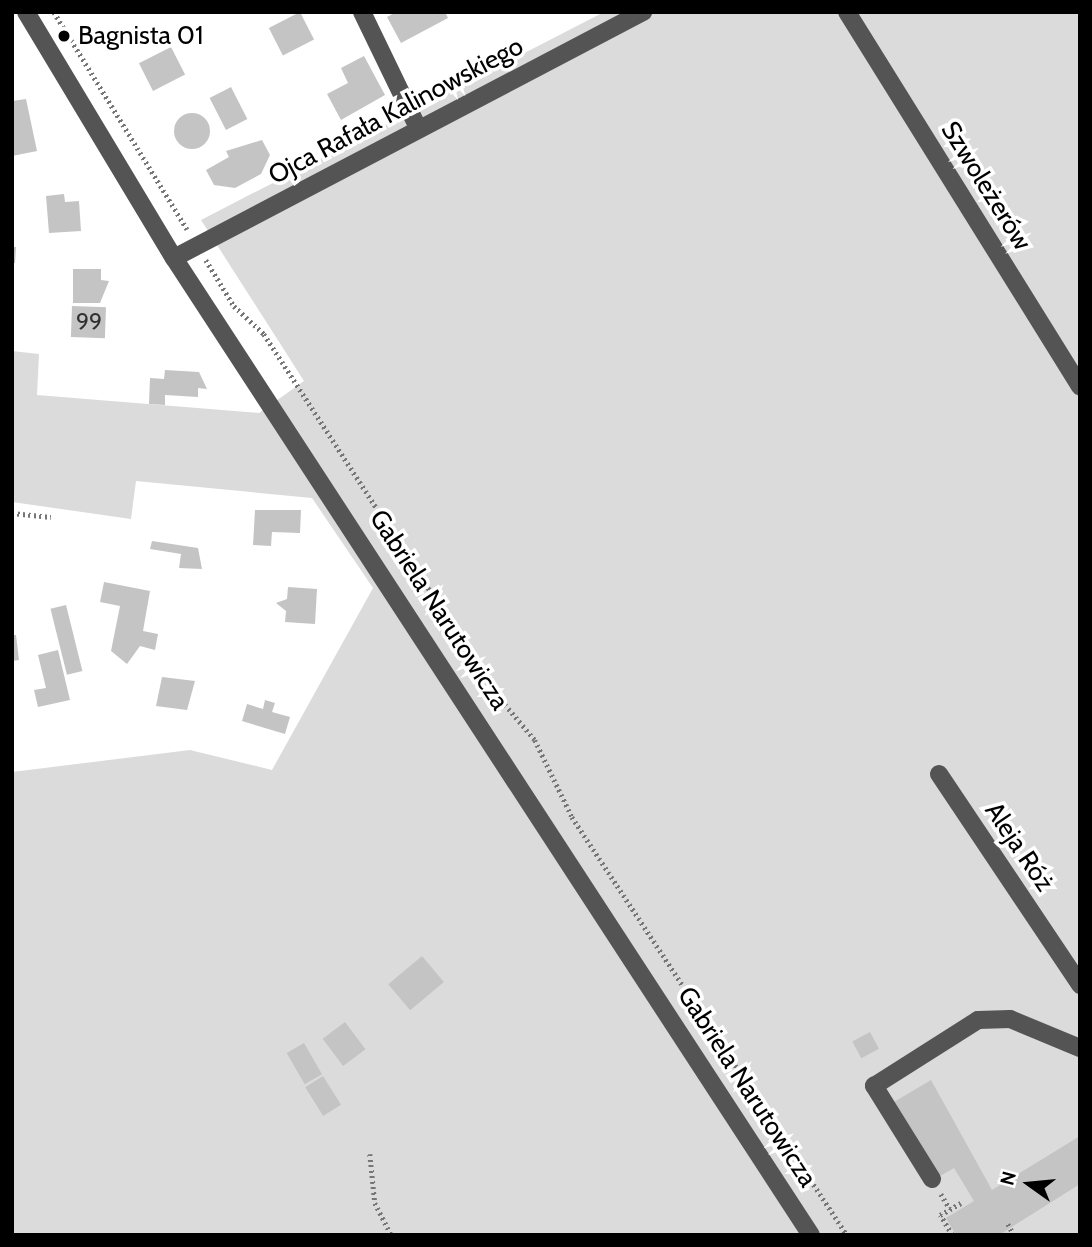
<!DOCTYPE html>
<html>
<head>
<meta charset="utf-8">
<style>
  body { margin:0 }
  #map { position:relative; width:1092px; height:1247px; overflow:hidden; background:#fff; font-family:Cabin,sans-serif }
  div>[style] { position:absolute }
  [style*='--x'] { left:calc(var(--x)*1px); top:calc(var(--y)*1px); width:calc(var(--w)*1px); rotate:calc(var(--a)*1deg) }
  .green>* { inset:0; background:#dbdbdb }
  .building>* { inset:0; background:#c4c4c4; transform-origin:0 0 }
  .round { border-radius:50% }
  .path>* { height:4.5px; margin-top:-2.25px; transform-origin:0; background:repeating-linear-gradient(90deg,#767676 0 2px,transparent 0 5.5px) }
  .minor>* { height:18px; margin:-9px; padding:0 9px; transform-origin:9px; border-radius:9px; background:#545454 }
  .dots>* { width:19px; height:19px; translate:-50% -50%; box-sizing:border-box; border:4px solid #fff; border-radius:50% }
  span { translate:-50% -50%; white-space:nowrap; text-align:center; line-height:1.15; -webkit-text-stroke:7px #fff; paint-order:stroke }
  .number-label { font-size:23px; color:#313131 }
  .number-label span { -webkit-text-stroke-width:0 }
  .poi-label { font-size:26px; color:#000 }
  .left { translate:0 -50%; text-align:left }
  .street-label { font-size:26px; color:#000 }
  .frame { position:absolute; inset:0; border:14px solid #000; pointer-events:none }
  .north { position:absolute; left:994px; top:1149px; width:70px; height:70px; -webkit-text-stroke:5px #fff; paint-order:stroke; rotate:285deg; font-size:19px; font-weight:700; line-height:28px; text-align:center; color:#000 }
  .north::after { content:''; display:block; margin:auto; width:24px; height:32px; background:#000; clip-path:polygon(50% 0,100% 100%,50% 72%,0 100%) }
</style>
</head>
<body>
<div id="map">
  <div class="green">
    <div style="clip-path:polygon(604px 12px,1080px 12px,1080px 1235px,12px 1235px,12px 772px,190px 750px,272px 770px,373px 588px,312px 498px,136px 481px,131px 519px,12px 502px,12px 351px,39px 354px,37px 395px,259px 413px,304px 381px,201px 220px)"></div>
  </div>
  <div class="building">
    <div style="left:300px;top:12px;width:31px;height:35px;rotate:63deg"></div>
    <div style="clip-path:polygon(396px 12px,445px 12px,448px 18px,401px 43px,387px 17px)"></div>
    <div style="left:171px;top:47px;width:31px;height:36px;rotate:63deg"></div>
    <div style="clip-path:polygon(364px 56px,385px 95px,341px 120px,327px 94px,348px 83px,341px 68px)"></div>
    <div style="left:231px;top:87px;width:36px;height:24px;rotate:63deg"></div>
    <div style="clip-path:polygon(26px 99px,37px 151px,12px 156px,12px 101px)"></div>
    <div class="round" style="left:174px;top:113px;width:36px;height:36px"></div>
    <div style="clip-path:polygon(262px 140px,270px 155px,261px 174px,235px 188px,214px 185px,206px 170px,229px 157px,226px 151px)"></div>
    <div style="clip-path:polygon(64px 194px,65px 202px,79px 201px,81px 231px,49px 233px,46px 196px)"></div>
    <div style="clip-path:polygon(12px 247px,16px 247px,15px 263px,12px 263px)"></div>
    <div style="clip-path:polygon(73px 269px,101px 269px,101px 280px,109px 281px,100px 303px,73px 303px)"></div>
    <div style="left:72px;top:306px;width:34px;height:31px;rotate:2deg"></div>
    <div style="clip-path:polygon(165px 370px,199px 372px,207px 389px,198px 388px,198px 397px,165px 395px,165px 405px,149px 404px,150px 378px,164px 379px)"></div>
    <div style="clip-path:polygon(255px 510px,301px 510px,300px 533px,272px 532px,271px 546px,253px 545px)"></div>
    <div style="clip-path:polygon(152px 541px,198px 548px,202px 569px,179px 568px,181px 554px,150px 549px)"></div>
    <div style="clip-path:polygon(104px 582px,150px 591px,143px 631px,158px 634px,155px 650px,140px 646px,127px 664px,111px 651px,120px 606px,100px 602px)"></div>
    <div style="clip-path:polygon(288px 587px,317px 589px,315px 624px,285px 622px,286px 611px,276px 603px,287px 599px)"></div>
    <div style="left:66px;top:605px;width:68px;height:16px;rotate:76deg"></div>
    <div style="clip-path:polygon(12px 635px,16px 635px,19px 660px,12px 661px)"></div>
    <div style="clip-path:polygon(58px 650px,70px 700px,38px 707px,34px 690px,46px 688px,38px 655px)"></div>
    <div style="clip-path:polygon(162px 677px,195px 681px,187px 710px,156px 706px)"></div>
    <div style="clip-path:polygon(265px 700px,275px 703px,272px 712px,290px 717px,285px 734px,242px 721px,247px 704px,263px 709px)"></div>
    <div style="left:422px;top:956px;width:34px;height:44px;rotate:50deg"></div>
    <div style="left:345px;top:1022px;width:34px;height:28px;rotate:53deg"></div>
    <div style="left:870px;top:1032px;width:19px;height:20px;rotate:62deg"></div>
    <div style="left:304px;top:1043px;width:36px;height:20px;rotate:60deg"></div>
    <div style="left:323px;top:1076px;width:34px;height:21px;rotate:58deg"></div>
    <div style="clip-path:polygon(931px 1080px,992px 1190px,1080px 1136px,1080px 1184px,999px 1235px,956px 1235px,946px 1218px,974px 1201px,954px 1168px,940px 1176px,894px 1102px)"></div>
  </div>
  <div class="path">
    <div style="--x:54;--y:12;--w:255;--a:58.5"></div>
    <div style="--x:206;--y:260;--w:54;--a:58.7"></div>
    <div style="--x:234;--y:306;--w:41;--a:43"></div>
    <div style="--x:264;--y:334;--w:431;--a:57.1"></div>
    <div style="--x:498;--y:696;--w:57;--a:49.9"></div>
    <div style="--x:535;--y:740;--w:85;--a:64.3"></div>
    <div style="--x:572;--y:817;--w:500;--a:56.66"></div>
    <div style="--x:12;--y:513;--w:39;--a:6"></div>
    <div style="--x:370;--y:1154;--w:49;--a:84.2"></div>
    <div style="--x:375;--y:1203;--w:36;--a:63"></div>
    <div style="--x:941;--y:1194;--w:17;--a:59"></div>
    <div style="--x:1008;--y:1224;--w:13;--a:61"></div>
    <div style="--x:952;--y:1235;--w:23;--a:-121"></div>
    <div style="--x:940;--y:1215;--w:24;--a:-30"></div>
  </div>
  <div class="minor">
    <div style="--x:26;--y:12;--w:287;--a:59"></div>
    <div style="--x:174;--y:258;--w:1166;--a:56.9"></div>
    <div style="--x:362;--y:12;--w:129;--a:64.2"></div>
    <div style="--x:847;--y:12;--w:441;--a:58.1"></div>
    <div style="--x:174;--y:258;--w:530;--a:-27.68"></div>
    <div style="--x:939;--y:774;--w:254;--a:56.2"></div>
    <div style="--x:932;--y:1179;--w:110;--a:-121.9"></div>
    <div style="--x:874;--y:1086;--w:123;--a:-32.4"></div>
    <div style="--x:978;--y:1020;--w:32;--a:-2"></div>
    <div style="--x:1010;--y:1019;--w:76;--a:22.5"></div>
  </div>
  <div class="dots">
    <div style="left:64px;top:36px;background:#000"></div>
  </div>
  <div class="number-label">
    <span style="left:89px;top:322px">99</span>
  </div>
  <div class="poi-label">
    <span class="left" style="left:78px;top:36px">Bagnista 01</span>
  </div>
  <div class="street-label">
    <span style="left:396px;top:111px;rotate:-28deg">Ojca Rafała Kalinowskiego</span>
    <span style="left:986px;top:186px;rotate:58deg">Szwoleżerów</span>
    <span style="left:439px;top:610px;rotate:57deg">Gabriela Narutowicza</span>
    <span style="left:1019px;top:847px;rotate:56deg">Aleja Róż</span>
    <span style="left:747px;top:1087px;rotate:57deg">Gabriela Narutowicza</span>
  </div>
  <div class="frame"></div>
  <div class="north">N</div>
</div>
</body>
</html>
